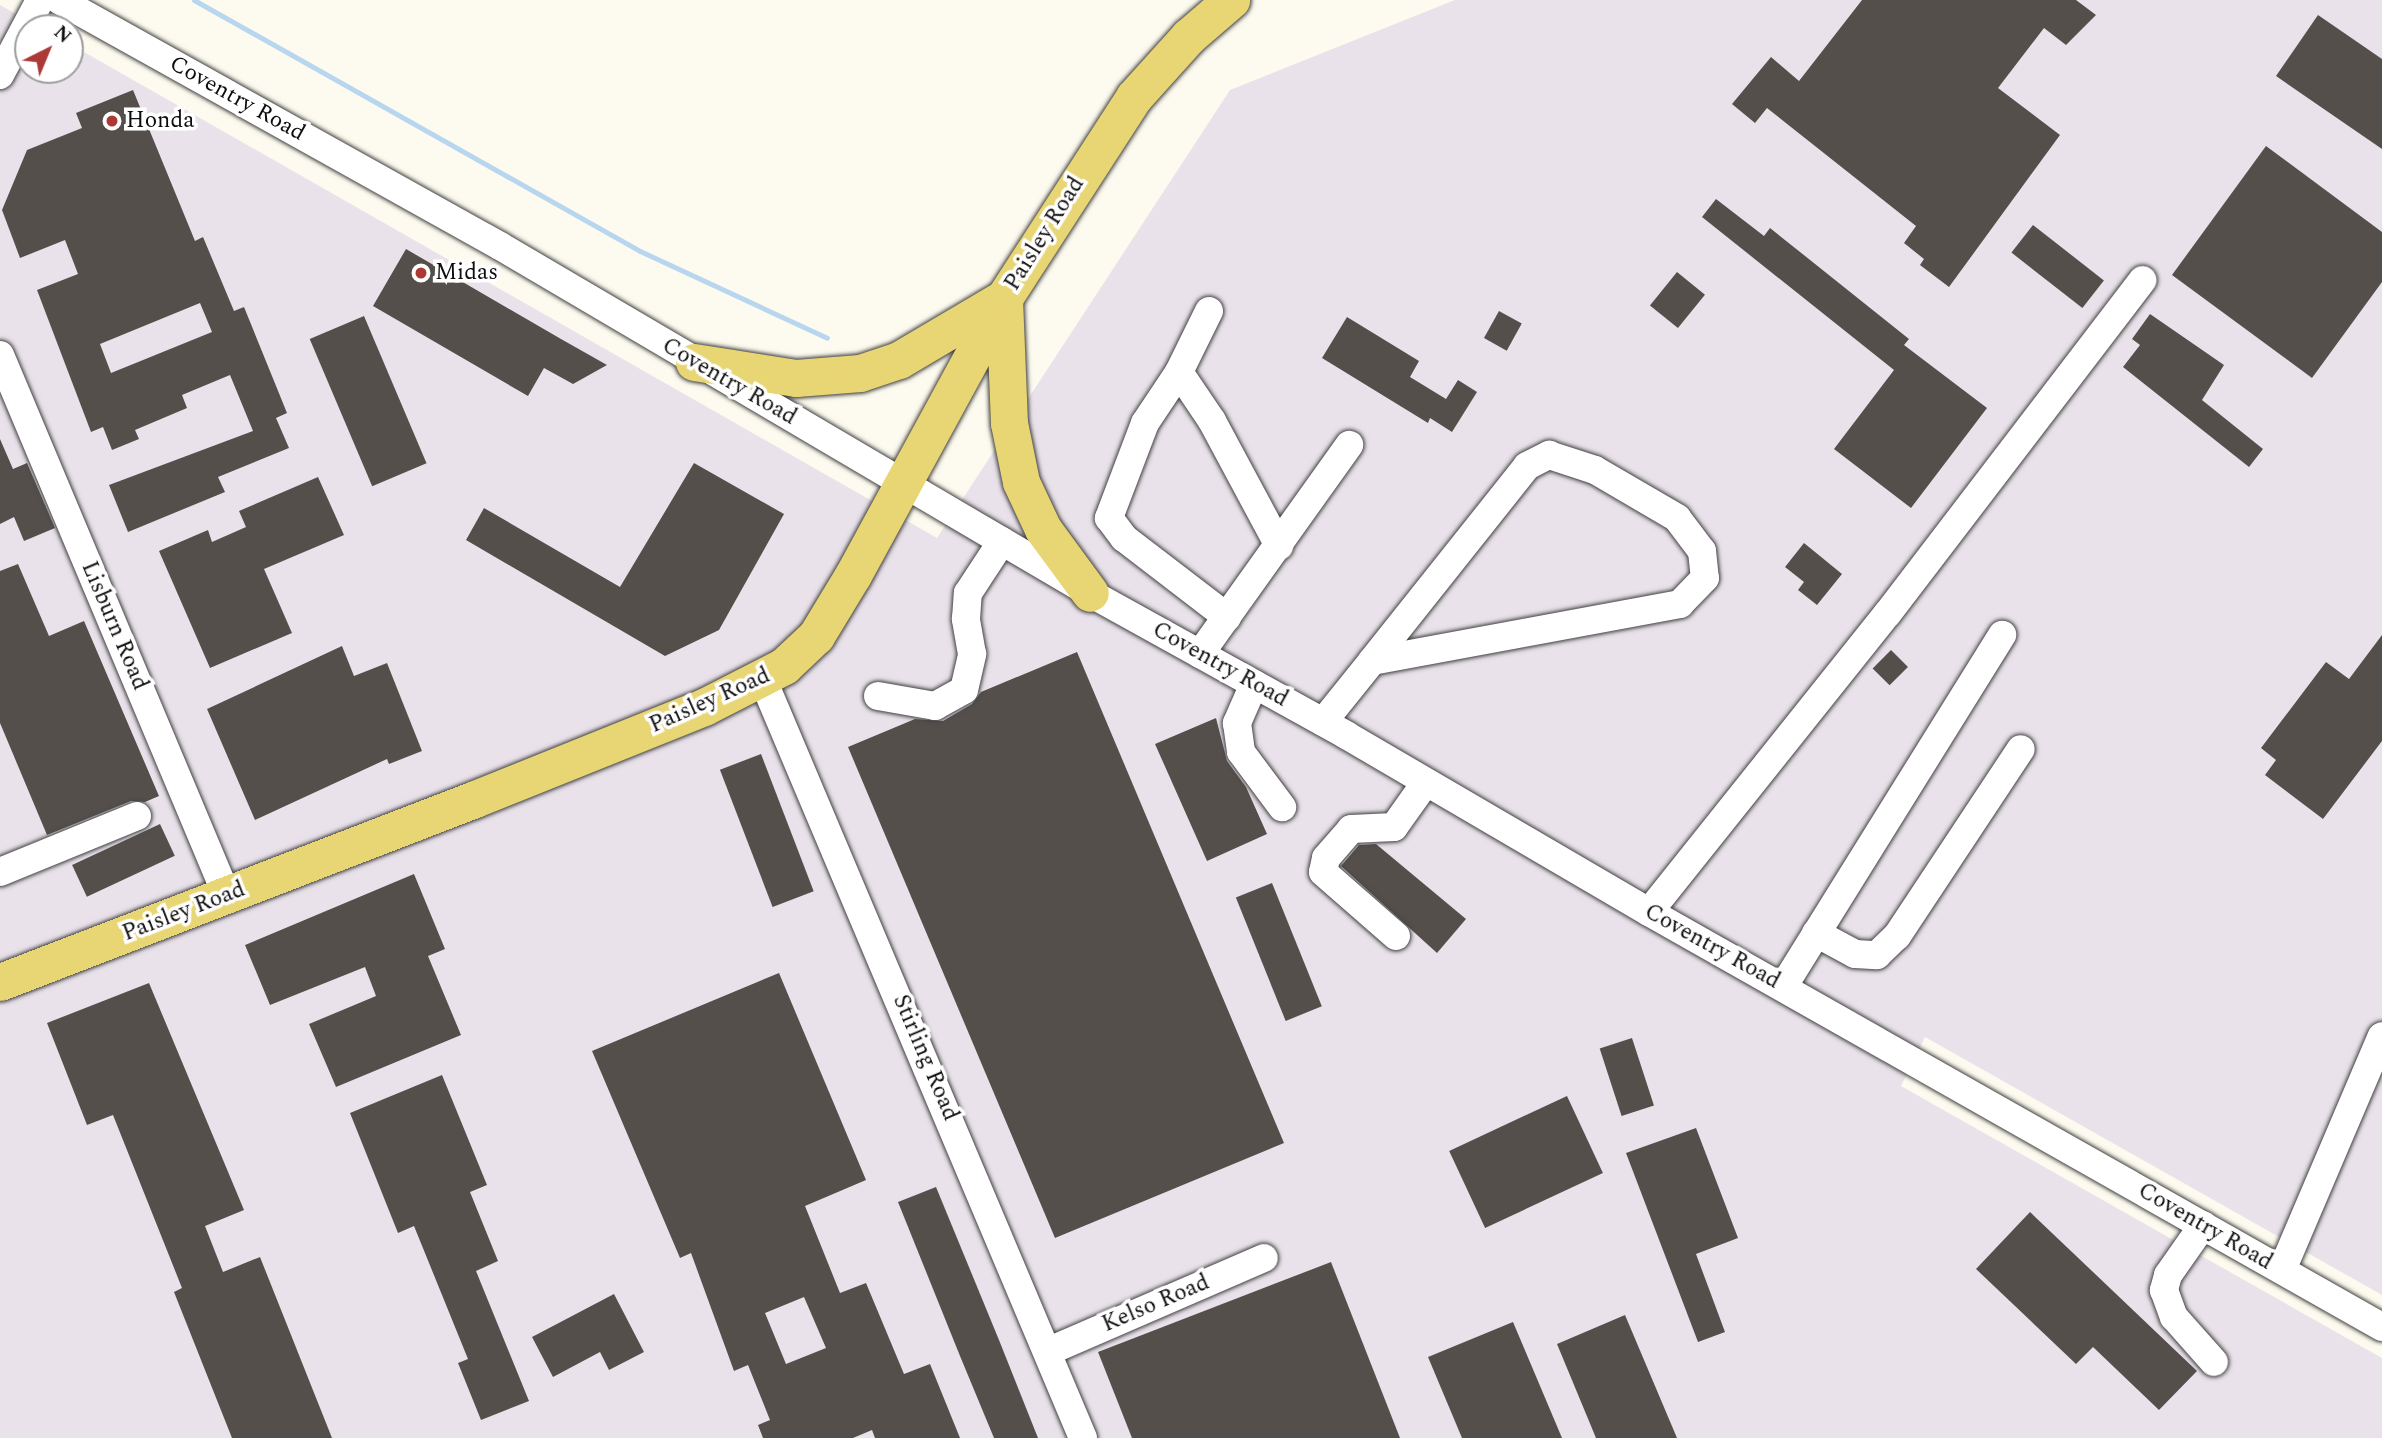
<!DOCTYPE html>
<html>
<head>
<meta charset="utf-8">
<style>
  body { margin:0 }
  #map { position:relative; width:2382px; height:1438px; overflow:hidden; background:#fdfbef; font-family:Spectral,serif }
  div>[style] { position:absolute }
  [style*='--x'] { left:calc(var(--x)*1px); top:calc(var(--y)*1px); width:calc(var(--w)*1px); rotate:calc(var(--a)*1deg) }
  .industrial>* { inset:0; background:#eae2eb }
  .stream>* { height:5px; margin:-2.5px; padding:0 2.5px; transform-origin:2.5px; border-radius:2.5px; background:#b9d6ef }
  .building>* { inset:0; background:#544f4b; transform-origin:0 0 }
  .roads { filter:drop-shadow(0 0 2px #404040) drop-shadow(0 0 2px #404040) }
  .minor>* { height:28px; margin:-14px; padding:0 14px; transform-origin:14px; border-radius:14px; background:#fff }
  .major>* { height:37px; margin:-18.5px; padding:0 18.5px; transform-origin:18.5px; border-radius:18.5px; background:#e8d573 }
  .dots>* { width:19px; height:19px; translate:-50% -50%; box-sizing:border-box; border:4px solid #fff; border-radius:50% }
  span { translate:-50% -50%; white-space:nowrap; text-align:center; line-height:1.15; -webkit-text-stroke:7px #fff; paint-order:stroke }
  .street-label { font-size:23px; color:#0d0d0d }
  .poi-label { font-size:23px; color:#0d0d0d }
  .left { translate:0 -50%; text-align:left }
  .north { position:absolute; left:14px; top:14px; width:70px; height:70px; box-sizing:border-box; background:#fff; border:2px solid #9e9e9e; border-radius:50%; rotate:43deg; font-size:19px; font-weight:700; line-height:28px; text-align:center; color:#0d0d0d }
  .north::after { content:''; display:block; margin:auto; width:24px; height:32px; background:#ac3935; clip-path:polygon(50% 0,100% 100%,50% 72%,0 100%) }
</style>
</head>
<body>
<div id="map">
  <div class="industrial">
    <div style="clip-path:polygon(1455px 0,2382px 0,2382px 1295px,1925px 1037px,1901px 1086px,2382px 1358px,2382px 1438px,0 1438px,0 5px,41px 28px,28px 28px,28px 70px,70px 70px,70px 44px,937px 538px,1230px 90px)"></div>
  </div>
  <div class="stream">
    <div style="--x:194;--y:0;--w:512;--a:29.37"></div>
    <div style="--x:640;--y:251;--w:206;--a:24.9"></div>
  </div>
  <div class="building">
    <div style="clip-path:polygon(1862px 0,2076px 0,2096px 15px,2066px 45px,2044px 28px,1998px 88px,2060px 135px,1949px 287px,1920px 265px,1924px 259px,1904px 243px,1916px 226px,1767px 108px,1755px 123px,1732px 104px,1771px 57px,1799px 81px)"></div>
    <div style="clip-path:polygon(2318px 15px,2382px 59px,2382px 149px,2276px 76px)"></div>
    <div style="clip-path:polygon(evenodd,133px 90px,195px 241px,203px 237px,234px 311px,244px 307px,287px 413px,276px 418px,289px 448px,218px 477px,225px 492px,128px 532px,109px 485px,253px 431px,230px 375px,182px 395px,187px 408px,135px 430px,139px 439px,112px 450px,103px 427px,91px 432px,37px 290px,78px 274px,65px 240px,20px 258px,2px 210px,27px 150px,82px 128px,76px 113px,133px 90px,200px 303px,212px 332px,111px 373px,100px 344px,200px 303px)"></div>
    <div style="clip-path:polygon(2266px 146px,2382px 232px,2382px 282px,2312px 378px,2172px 275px)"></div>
    <div style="clip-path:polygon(1716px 199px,1764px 236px,1770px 228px,1909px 339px,1904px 345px,1987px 408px,1911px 508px,1834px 449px,1894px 370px,1702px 217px)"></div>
    <div style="left:2033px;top:225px;width:90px;height:35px;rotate:38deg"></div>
    <div style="clip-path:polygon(406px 249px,561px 339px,607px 365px,573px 384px,544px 368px,528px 396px,373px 306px)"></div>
    <div style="left:1677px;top:272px;width:36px;height:43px;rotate:39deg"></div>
    <div style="left:1499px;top:311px;width:26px;height:31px;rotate:29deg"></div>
    <div style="clip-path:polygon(2150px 314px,2224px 365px,2202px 400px,2263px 449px,2249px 467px,2123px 367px,2140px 345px,2132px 339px)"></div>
    <div style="left:364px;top:316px;width:160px;height:59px;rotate:67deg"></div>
    <div style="clip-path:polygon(1347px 317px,1419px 361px,1410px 377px,1446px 399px,1458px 380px,1477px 392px,1452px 432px,1430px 418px,1428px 423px,1322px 358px)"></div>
    <div style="clip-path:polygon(0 439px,13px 469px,27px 463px,55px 528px,24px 541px,14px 517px,0 524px)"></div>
    <div style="clip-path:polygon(694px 463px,784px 514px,719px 630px,665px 656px,466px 540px,484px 508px,620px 587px)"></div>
    <div style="clip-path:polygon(318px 477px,344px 535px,264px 569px,292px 633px,210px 668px,159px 551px,208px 530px,212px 542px,246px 527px,239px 511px)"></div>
    <div style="clip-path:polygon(1804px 543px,1842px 574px,1817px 605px,1798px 590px,1804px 582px,1785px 567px)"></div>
    <div style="clip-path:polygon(18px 564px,49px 636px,84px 621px,159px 796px,145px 802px,131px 801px,47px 835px,0 723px,0 571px)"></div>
    <div style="clip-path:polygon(2382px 635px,2382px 741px,2323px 819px,2265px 775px,2276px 760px,2261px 748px,2326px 662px,2349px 679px)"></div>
    <div style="clip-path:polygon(342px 646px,354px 676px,387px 663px,422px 751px,389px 764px,387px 759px,255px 820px,207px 709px)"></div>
    <div style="left:1891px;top:650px;width:24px;height:26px;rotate:45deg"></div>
    <div style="clip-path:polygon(1077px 652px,1284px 1143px,1055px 1238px,848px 747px,915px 719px,943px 721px,972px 704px,981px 692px)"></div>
    <div style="clip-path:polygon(1216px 718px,1227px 761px,1246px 787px,1267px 834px,1207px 861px,1155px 744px)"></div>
    <div style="left:761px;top:754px;width:147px;height:44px;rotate:69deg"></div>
    <div style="left:160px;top:824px;width:35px;height:97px;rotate:65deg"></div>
    <div style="clip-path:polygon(1376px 844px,1466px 919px,1437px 953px,1341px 866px,1359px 845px)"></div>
    <div style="clip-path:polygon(414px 874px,445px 949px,428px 956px,461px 1035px,336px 1087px,309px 1024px,376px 996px,365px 967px,270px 1005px,245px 945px)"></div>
    <div style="left:1272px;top:883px;width:133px;height:39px;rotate:68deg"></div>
    <div style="clip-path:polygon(evenodd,779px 973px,866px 1180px,805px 1206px,840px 1293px,866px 1283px,904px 1374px,930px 1364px,960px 1438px,875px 1438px,872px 1430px,853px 1438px,763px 1438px,758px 1425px,770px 1420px,748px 1365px,734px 1371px,691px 1253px,680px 1258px,592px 1051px,779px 973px,804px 1297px,826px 1348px,786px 1364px,765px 1313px,804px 1297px)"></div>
    <div style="clip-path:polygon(149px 983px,244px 1210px,205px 1226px,223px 1272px,260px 1257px,332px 1438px,232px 1438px,174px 1292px,182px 1288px,113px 1115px,87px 1125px,47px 1023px)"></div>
    <div style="left:1632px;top:1038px;width:71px;height:34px;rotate:72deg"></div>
    <div style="clip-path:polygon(442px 1075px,487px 1185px,470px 1192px,498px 1261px,476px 1271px,529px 1401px,481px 1420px,458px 1363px,468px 1359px,414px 1226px,398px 1233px,350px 1113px)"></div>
    <div style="left:1567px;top:1096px;width:85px;height:130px;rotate:65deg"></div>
    <div style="clip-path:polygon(1696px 1128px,1738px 1238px,1696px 1254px,1725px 1332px,1698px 1342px,1626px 1153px)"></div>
    <div style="clip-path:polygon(936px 1187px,999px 1340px,1038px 1438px,994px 1438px,960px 1356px,898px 1202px)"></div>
    <div style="clip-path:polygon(2030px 1212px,2197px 1371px,2159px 1410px,2093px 1347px,2076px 1364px,1976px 1269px)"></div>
    <div style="clip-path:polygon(1331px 1262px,1400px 1438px,1132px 1438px,1098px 1352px)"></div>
    <div style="clip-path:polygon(614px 1294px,644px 1352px,609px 1370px,600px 1352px,553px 1377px,532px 1337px)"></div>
    <div style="clip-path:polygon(1625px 1315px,1677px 1438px,1596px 1438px,1557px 1344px)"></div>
    <div style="clip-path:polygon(1513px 1322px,1562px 1438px,1462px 1438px,1428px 1357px)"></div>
  </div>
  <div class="roads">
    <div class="minor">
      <div style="--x:59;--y:0;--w:505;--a:29.15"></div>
      <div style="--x:500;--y:246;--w:684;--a:30.46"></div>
      <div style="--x:1090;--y:593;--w:293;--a:29"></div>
      <div style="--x:1346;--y:735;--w:351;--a:30.3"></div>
      <div style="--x:1649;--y:912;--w:842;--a:29.52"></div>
      <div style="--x:0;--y:75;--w:85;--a:-61.9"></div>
      <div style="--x:1209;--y:311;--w:68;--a:116.2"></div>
      <div style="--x:1179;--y:372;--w:59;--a:56"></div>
      <div style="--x:1212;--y:421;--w:142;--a:61.8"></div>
      <div style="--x:0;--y:355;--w:587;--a:67.24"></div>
      <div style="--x:1179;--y:372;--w:61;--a:123.7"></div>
      <div style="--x:1145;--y:423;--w:102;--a:110.8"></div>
      <div style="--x:1109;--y:518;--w:25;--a:53"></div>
      <div style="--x:1124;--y:538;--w:130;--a:37.5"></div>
      <div style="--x:1200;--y:654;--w:257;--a:-54.5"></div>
      <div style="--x:763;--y:680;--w:823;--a:67.11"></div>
      <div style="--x:1254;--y:684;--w:43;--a:113.6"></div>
      <div style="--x:1237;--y:723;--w:29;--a:82"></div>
      <div style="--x:1241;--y:752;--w:69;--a:53.3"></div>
      <div style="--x:878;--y:696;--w:58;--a:10"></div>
      <div style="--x:935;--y:706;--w:33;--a:-29"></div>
      <div style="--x:964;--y:690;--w:37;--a:-77"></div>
      <div style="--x:972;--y:654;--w:36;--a:-100"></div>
      <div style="--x:966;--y:619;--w:26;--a:-86"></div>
      <div style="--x:968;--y:593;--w:62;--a:-56.8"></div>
      <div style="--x:1323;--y:722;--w:78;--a:-51.2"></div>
      <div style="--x:1372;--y:661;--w:249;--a:-51.5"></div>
      <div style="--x:1527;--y:466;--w:25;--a:-27"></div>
      <div style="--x:1549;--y:455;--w:48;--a:18.1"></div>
      <div style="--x:1595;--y:470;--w:95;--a:30.3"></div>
      <div style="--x:1677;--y:518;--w:41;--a:52.9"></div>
      <div style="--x:1702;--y:551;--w:27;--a:84"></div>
      <div style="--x:1705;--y:578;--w:36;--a:134"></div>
      <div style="--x:1680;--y:604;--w:313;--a:169.5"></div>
      <div style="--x:0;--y:872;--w:148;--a:-22.2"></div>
      <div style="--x:1649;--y:912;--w:383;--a:-51.4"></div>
      <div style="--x:1888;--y:613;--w:419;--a:-52.6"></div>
      <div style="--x:1816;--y:933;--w:44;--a:28.3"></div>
      <div style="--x:1855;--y:954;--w:22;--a:3"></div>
      <div style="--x:1877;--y:955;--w:28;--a:-44"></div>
      <div style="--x:1897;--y:936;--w:224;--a:-56.5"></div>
      <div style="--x:1396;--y:936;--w:97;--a:-138.8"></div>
      <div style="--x:1323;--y:872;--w:14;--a:-78"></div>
      <div style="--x:1326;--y:858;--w:38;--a:-49"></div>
      <div style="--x:1351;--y:829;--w:43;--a:-2.7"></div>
      <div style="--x:1394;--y:827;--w:55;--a:-54.6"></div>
      <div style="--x:1783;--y:987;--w:415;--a:-58.1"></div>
      <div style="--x:2203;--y:1225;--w:61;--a:125"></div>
      <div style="--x:2168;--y:1275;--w:16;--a:105"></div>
      <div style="--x:2164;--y:1290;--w:29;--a:70"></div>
      <div style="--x:2174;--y:1317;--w:60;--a:48.4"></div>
      <div style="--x:2282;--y:1270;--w:254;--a:-66.9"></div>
      <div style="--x:1049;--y:1351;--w:234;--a:-23.4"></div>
    </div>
    <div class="major">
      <div style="--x:1004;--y:299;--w:124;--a:87.7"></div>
      <div style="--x:1009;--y:423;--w:60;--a:78.5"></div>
      <div style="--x:1021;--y:482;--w:52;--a:64.9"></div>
      <div style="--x:1043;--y:529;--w:79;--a:53.7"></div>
      <div style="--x:694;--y:362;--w:103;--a:8.9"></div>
      <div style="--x:796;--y:378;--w:64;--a:-4.5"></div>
      <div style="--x:860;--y:373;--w:41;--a:-18.4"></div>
      <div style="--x:899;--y:360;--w:122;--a:-30.6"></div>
      <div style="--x:0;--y:982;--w:509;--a:-21.07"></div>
      <div style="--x:475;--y:799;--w:247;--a:-21.9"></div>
      <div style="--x:704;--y:707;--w:90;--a:-27.1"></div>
      <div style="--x:784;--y:666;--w:44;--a:-43.2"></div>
      <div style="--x:816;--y:636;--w:71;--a:-58.8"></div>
      <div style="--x:853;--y:575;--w:315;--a:-61.4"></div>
      <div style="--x:1004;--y:298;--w:239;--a:-57.1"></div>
      <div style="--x:1134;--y:97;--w:81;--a:-48"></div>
      <div style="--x:1188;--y:37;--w:57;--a:-40.7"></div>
    </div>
  </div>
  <div class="dots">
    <div style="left:112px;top:121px;background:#ac3935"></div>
    <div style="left:421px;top:273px;background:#ac3935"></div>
  </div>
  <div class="street-label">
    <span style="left:237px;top:99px;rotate:29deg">Coventry Road</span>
    <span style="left:1045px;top:234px;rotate:-58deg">Paisley Road</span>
    <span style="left:729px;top:382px;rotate:30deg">Coventry Road</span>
    <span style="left:114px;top:626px;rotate:67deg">Lisburn Road</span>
    <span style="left:1220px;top:665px;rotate:29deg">Coventry Road</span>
    <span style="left:710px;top:701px;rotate:-24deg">Paisley Road</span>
    <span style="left:184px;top:912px;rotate:-21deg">Paisley Road</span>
    <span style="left:1712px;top:947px;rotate:29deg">Coventry Road</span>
    <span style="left:925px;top:1058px;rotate:67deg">Stirling Road</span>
    <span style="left:2205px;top:1227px;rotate:30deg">Coventry Road</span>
    <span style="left:1156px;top:1304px;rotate:-23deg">Kelso Road</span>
  </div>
  <div class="poi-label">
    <span class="left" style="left:126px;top:121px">Honda</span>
    <span class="left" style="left:435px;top:273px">Midas</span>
  </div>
  <div class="north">N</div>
</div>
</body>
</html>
